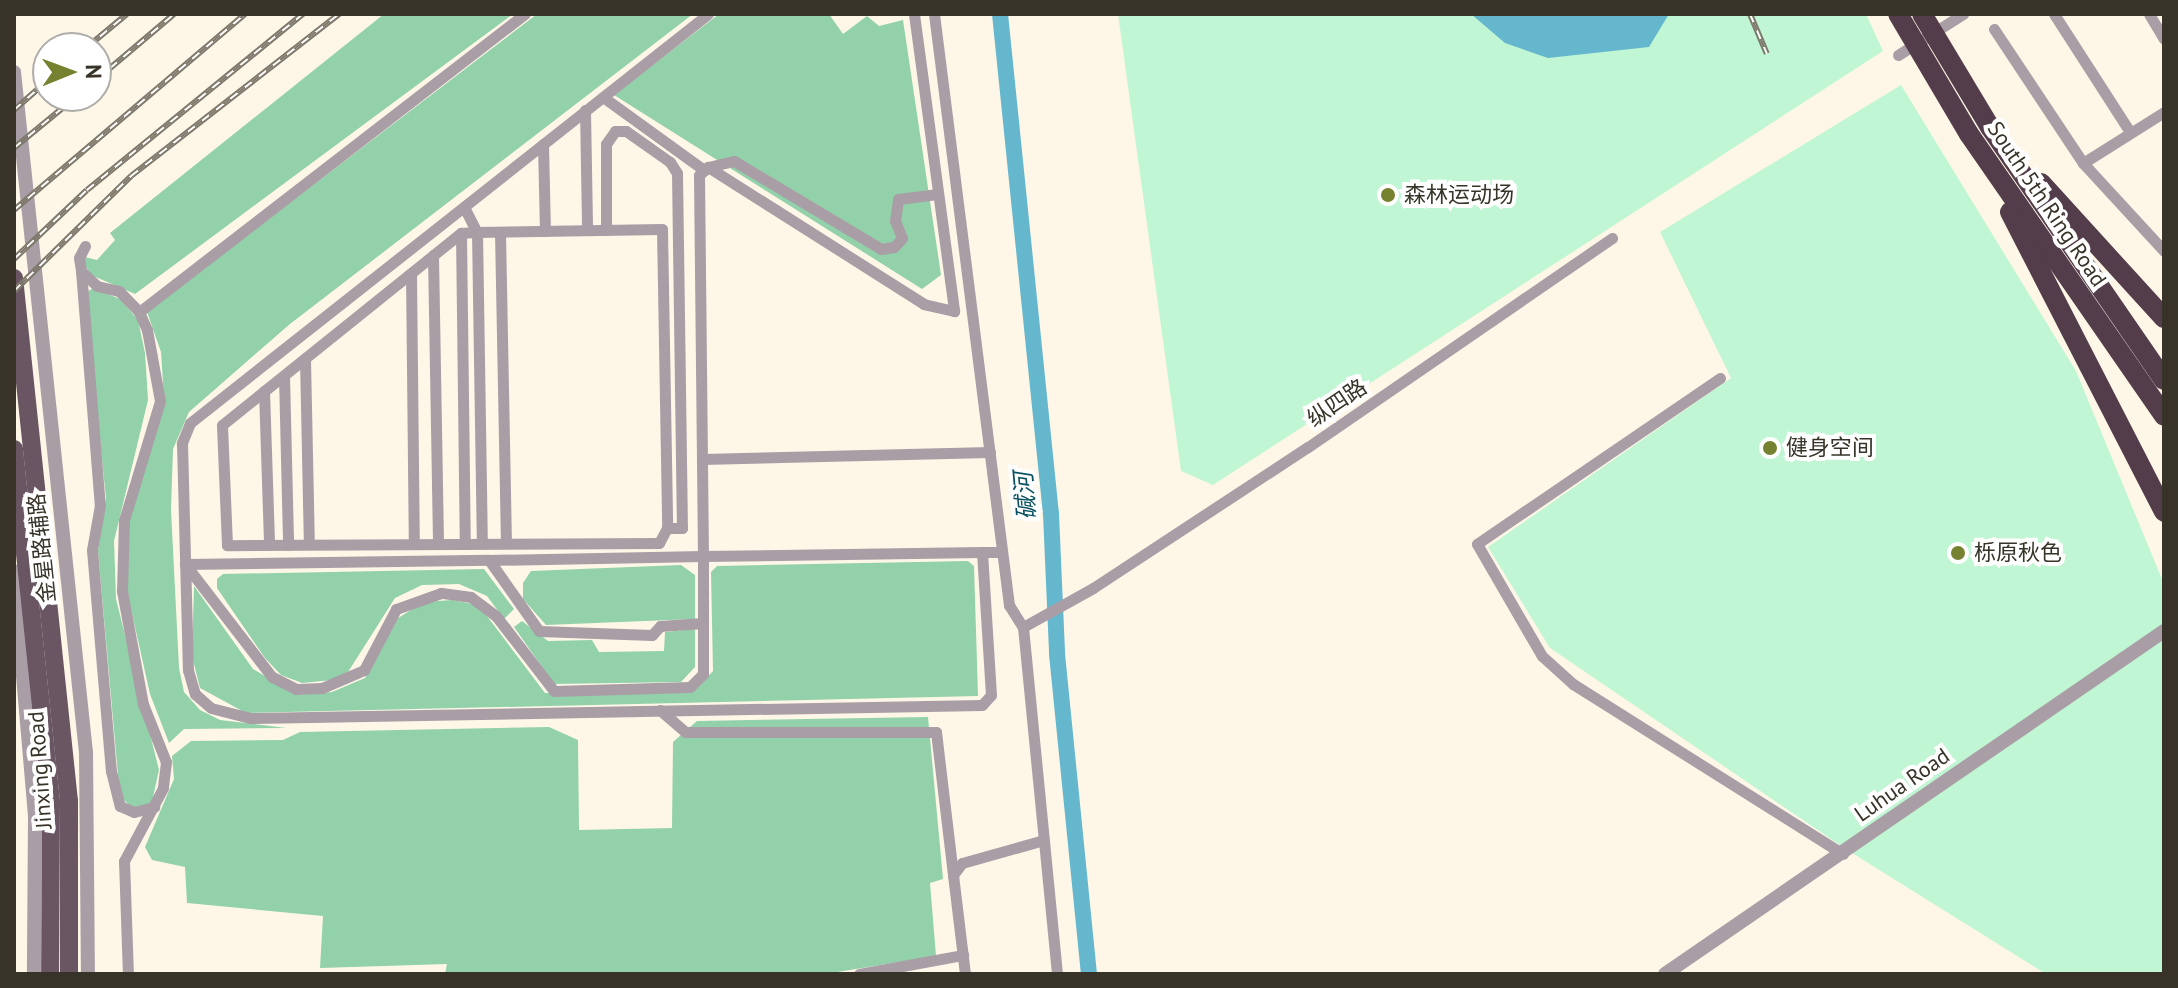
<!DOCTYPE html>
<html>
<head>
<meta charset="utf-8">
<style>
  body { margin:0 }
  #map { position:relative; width:2178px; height:988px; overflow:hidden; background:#fef7e7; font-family:"PT Sans","Noto Sans SC",sans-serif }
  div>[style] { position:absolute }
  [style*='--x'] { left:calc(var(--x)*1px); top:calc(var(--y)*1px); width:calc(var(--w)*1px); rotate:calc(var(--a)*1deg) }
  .green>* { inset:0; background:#c1f6d4 }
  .forest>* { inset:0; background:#92d1aa }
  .water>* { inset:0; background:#65b7ce }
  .river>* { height:16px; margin:-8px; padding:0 8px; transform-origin:8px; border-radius:8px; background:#65b7ce }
  .minor>* { height:11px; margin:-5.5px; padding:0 5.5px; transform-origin:5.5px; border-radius:5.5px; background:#aa9ea6 }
  .tertiary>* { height:14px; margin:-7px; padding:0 7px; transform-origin:7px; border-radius:7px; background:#aa9ea6 }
  .primary>* { height:18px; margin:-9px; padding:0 9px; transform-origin:9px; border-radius:9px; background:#6a5662 }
  .motorway>* { height:20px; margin:-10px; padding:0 10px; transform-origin:10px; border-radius:10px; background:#533d4b }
  .rail>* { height:6px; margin-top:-3px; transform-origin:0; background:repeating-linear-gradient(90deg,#fff 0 9px,#7e796c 0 18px); box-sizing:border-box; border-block:2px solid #7e796c }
  .dots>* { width:22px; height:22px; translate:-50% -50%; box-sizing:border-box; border:4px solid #fff; border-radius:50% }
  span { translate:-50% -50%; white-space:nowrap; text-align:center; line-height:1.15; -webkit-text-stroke:8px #fff; paint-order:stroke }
  .poi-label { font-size:22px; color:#373328 }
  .left { translate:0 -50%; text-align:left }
  .street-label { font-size:22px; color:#373328 }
  .water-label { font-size:24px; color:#085162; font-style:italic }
  .frame { position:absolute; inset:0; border:16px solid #373328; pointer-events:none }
  .north { position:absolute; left:32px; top:32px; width:80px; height:80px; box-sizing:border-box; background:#fff; border:2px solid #afada9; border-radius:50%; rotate:89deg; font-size:22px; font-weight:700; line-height:32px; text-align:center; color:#373328 }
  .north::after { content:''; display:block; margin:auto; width:28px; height:36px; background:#768230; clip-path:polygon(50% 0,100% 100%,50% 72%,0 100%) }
</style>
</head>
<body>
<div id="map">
  <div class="green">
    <div style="clip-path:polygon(1118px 14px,1866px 14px,1883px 51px,1213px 485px,1181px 471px)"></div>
    <div style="clip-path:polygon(1901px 85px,2076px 371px,2164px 584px,2164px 974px,2046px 974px,1844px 848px,1550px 648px,1488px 547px,1731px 378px,1660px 232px)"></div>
  </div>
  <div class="forest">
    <div style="clip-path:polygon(384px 14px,513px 14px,135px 294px,91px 275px,83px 262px,85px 257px,97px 260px,115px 240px,110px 233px)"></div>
    <div style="clip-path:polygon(537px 14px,693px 14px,290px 324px,189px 412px,173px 449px,171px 510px,179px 668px,184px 692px,200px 710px,220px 720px,286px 728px,184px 729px,169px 743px,150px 694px,127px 591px,127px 522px,164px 398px,161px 352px,147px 312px)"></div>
    <div style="clip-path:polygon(719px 14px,829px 14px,843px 34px,867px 16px,879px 26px,903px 20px,941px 275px,922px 289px,614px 95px)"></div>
    <div style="clip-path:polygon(93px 288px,120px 299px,138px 320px,145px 353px,148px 400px,114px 541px,116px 599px,159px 770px,151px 806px,133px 808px,120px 797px,98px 551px,106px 498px,85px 293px)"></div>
    <div style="clip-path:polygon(968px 561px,974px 566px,978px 696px,246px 713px,200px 688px,192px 656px,194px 586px,253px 669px,296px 695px,332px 692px,365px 678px,398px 618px,424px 602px,452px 600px,473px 604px,487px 616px,545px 693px,693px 692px,713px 671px,711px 572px,717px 566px)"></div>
    <div style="clip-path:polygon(681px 565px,695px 575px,695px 619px,546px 625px,523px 599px,523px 583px,531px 571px)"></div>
    <div style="clip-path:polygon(484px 569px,514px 609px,504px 619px,487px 596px,459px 584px,422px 585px,395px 598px,348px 672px,332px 680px,302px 683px,281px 675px,265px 658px,217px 588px,217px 579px,223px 574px)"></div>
    <div style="clip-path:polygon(522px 621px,548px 641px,592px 640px,599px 652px,664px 651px,665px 632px,695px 629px,695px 667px,681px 682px,554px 684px,514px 627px)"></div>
    <div style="clip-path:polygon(928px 717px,943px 879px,930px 883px,936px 956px,825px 974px,445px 974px,447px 964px,320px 968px,323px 916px,187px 903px,185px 867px,152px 860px,145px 847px,174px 779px,172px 756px,191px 741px,283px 740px,300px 732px,549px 727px,578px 740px,579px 830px,672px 828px,673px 742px,697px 721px)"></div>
  </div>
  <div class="water">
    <div style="clip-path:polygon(1471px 14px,1669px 14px,1649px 47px,1548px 58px,1505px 43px)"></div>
  </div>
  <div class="river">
    <div style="--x:1000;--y:14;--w:503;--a:84.18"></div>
    <div style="--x:1051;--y:514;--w:140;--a:87.5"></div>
    <div style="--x:1057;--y:654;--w:322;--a:84.3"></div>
  </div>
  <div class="minor">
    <div style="--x:708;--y:14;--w:660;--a:141.71"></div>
    <div style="--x:190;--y:423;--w:22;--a:112"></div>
    <div style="--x:182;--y:443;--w:227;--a:88.5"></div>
    <div style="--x:188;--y:670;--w:25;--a:74"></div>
    <div style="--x:195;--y:694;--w:21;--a:41"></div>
    <div style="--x:211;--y:708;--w:40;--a:14.4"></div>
    <div style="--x:250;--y:718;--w:732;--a:-1.02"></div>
    <div style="--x:982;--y:705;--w:13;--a:-48"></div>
    <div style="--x:991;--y:695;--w:143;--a:-93.6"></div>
    <div style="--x:914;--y:14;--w:300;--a:82.3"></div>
    <div style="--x:954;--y:311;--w:31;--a:-167"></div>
    <div style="--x:924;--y:304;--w:256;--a:-147.6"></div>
    <div style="--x:708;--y:167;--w:12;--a:138"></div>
    <div style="--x:699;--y:175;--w:381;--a:89.4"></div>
    <div style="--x:703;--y:556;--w:118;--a:90"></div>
    <div style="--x:703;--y:674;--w:18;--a:135"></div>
    <div style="--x:690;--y:687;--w:136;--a:178.3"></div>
    <div style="--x:554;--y:691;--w:95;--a:-127.7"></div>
    <div style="--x:496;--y:616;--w:31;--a:-143"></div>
    <div style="--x:471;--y:597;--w:30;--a:-172"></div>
    <div style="--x:441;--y:593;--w:48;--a:160.4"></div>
    <div style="--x:396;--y:609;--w:69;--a:117.7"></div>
    <div style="--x:364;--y:670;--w:46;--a:156.8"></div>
    <div style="--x:322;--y:688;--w:26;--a:178"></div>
    <div style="--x:296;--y:689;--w:27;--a:-153"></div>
    <div style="--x:272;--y:677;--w:143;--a:-127.6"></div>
    <div style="--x:185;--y:564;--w:304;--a:-0.8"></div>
    <div style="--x:489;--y:560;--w:214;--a:-1.1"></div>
    <div style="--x:703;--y:556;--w:279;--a:-0.8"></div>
    <div style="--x:982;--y:552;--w:20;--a:0"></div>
    <div style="--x:934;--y:14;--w:596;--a:82.77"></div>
    <div style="--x:1009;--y:605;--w:26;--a:58"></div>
    <div style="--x:1023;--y:627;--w:349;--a:84.4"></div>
    <div style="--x:2054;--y:14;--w:140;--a:57.2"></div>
    <div style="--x:2149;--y:14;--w:29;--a:59"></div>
    <div style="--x:1994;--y:29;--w:161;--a:56.4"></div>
    <div style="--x:2083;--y:163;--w:120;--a:47.4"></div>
    <div style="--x:1898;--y:55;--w:77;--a:-32.2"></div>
    <div style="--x:603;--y:97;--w:125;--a:35.9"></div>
    <div style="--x:585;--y:110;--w:120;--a:89"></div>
    <div style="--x:543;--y:144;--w:87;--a:88.7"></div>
    <div style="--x:2083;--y:163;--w:96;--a:-32.2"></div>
    <div style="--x:708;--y:167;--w:27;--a:-13"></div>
    <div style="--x:734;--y:161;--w:171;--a:30.9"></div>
    <div style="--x:881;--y:249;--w:13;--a:-9"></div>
    <div style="--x:894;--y:247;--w:12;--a:-48"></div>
    <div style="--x:902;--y:238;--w:18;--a:-112"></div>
    <div style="--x:895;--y:221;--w:22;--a:-82"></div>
    <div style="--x:898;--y:199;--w:40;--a:-7.1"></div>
    <div style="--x:464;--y:207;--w:28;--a:63"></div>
    <div style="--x:477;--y:232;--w:185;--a:-0.9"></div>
    <div style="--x:662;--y:229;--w:299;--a:89"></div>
    <div style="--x:667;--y:528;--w:17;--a:118"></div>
    <div style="--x:659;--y:543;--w:432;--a:179.7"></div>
    <div style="--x:227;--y:545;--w:120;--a:-92.4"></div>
    <div style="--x:222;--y:425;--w:307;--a:-38.8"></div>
    <div style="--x:461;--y:233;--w:16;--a:-4"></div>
    <div style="--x:477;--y:232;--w:311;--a:89.1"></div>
    <div style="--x:606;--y:230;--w:86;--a:-90"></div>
    <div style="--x:606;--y:144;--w:16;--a:-55"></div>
    <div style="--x:615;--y:131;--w:11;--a:0"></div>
    <div style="--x:626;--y:131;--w:54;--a:35.2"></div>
    <div style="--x:670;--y:162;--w:13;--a:58"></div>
    <div style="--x:677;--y:173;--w:355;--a:89.2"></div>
    <div style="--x:682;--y:528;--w:15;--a:180"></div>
    <div style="--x:500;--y:232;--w:311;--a:88.9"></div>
    <div style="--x:461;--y:233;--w:311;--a:89.3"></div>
    <div style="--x:85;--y:246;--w:13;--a:117"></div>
    <div style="--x:79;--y:258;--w:13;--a:81"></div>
    <div style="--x:81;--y:271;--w:22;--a:43"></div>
    <div style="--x:97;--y:286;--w:23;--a:13"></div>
    <div style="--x:119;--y:291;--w:29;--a:46"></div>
    <div style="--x:139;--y:312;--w:20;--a:66"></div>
    <div style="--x:147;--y:330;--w:72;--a:79.6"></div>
    <div style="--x:160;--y:401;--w:124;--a:106.8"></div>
    <div style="--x:124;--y:520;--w:71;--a:91.6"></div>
    <div style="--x:122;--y:591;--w:115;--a:79.5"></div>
    <div style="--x:143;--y:704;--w:62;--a:68.4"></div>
    <div style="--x:166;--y:762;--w:26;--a:97"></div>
    <div style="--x:163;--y:788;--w:83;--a:118.1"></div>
    <div style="--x:124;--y:861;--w:113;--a:88"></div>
    <div style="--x:433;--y:255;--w:289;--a:89"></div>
    <div style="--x:81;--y:271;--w:235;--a:85.4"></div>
    <div style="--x:100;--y:505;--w:46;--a:100.1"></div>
    <div style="--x:92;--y:550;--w:222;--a:85.1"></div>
    <div style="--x:111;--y:771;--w:36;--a:76"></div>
    <div style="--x:120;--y:806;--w:15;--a:23"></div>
    <div style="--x:134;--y:812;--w:21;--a:-14"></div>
    <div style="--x:411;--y:273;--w:271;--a:89.4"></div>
    <div style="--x:139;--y:312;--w:488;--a:-37.7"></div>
    <div style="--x:305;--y:359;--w:185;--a:88.8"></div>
    <div style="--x:284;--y:376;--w:169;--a:88.6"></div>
    <div style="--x:1720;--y:378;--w:294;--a:145.7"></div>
    <div style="--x:1477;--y:544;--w:129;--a:59.9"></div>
    <div style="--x:1542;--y:656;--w:42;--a:42.1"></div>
    <div style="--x:1573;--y:684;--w:319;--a:32.2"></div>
    <div style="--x:264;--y:391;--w:154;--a:88.1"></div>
    <div style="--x:702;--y:459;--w:288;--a:-1.4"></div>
    <div style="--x:489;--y:560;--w:87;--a:54.8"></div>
    <div style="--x:539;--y:631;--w:113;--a:2"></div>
    <div style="--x:652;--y:635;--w:12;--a:-48"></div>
    <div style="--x:660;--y:626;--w:43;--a:-4"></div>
    <div style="--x:1023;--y:627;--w:80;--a:-29.1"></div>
    <div style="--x:1093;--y:588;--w:257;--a:-33.3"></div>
    <div style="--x:1308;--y:447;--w:369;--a:-34.5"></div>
    <div style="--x:660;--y:710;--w:33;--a:41"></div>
    <div style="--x:685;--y:732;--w:251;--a:0"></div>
    <div style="--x:936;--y:732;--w:144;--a:83.2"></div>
    <div style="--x:859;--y:974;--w:106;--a:-10.4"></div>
    <div style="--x:965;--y:974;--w:100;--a:-96.9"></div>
    <div style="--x:953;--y:875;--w:15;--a:-53"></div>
    <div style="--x:962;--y:863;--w:85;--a:-15.7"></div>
  </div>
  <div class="tertiary">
    <div style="--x:14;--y:72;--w:684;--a:83.96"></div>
    <div style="--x:86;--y:752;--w:222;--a:89.5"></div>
    <div style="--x:14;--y:571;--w:245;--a:85.1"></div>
    <div style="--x:35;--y:815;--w:159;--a:90.4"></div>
    <div style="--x:1665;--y:974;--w:606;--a:-34.5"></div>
  </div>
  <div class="primary">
    <div style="--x:14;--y:278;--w:526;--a:84"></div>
    <div style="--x:69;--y:801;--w:173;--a:90"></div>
    <div style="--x:14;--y:449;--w:355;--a:84"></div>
    <div style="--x:51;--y:802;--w:172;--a:90.3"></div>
  </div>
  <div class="motorway">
    <div style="--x:1898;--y:14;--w:139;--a:59.4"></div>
    <div style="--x:1969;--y:134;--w:343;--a:55.3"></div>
    <div style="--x:1922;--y:14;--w:132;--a:59"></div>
    <div style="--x:1990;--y:127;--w:307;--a:55.5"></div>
    <div style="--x:2041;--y:183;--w:183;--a:47.7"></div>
    <div style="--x:2010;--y:212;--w:337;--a:62.8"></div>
  </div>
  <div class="rail">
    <div style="--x:1750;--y:14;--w:43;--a:67"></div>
    <div style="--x:86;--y:48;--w:53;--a:-39.7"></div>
    <div style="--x:96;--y:80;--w:102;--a:-40.2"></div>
    <div style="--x:14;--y:110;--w:45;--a:-41.4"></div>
    <div style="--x:14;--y:148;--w:82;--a:-39.5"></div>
    <div style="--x:14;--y:210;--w:303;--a:-40.3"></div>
    <div style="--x:14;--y:259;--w:100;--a:-43.4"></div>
    <div style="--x:87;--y:190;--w:279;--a:-39.2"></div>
    <div style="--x:14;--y:291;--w:164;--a:-44.5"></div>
    <div style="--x:131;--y:176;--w:264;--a:-37.9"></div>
  </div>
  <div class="dots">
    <div style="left:1388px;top:195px;background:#768230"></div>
    <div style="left:1770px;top:448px;background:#768230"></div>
    <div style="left:1958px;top:553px;background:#768230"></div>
  </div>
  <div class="poi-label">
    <span class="left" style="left:1404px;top:195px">森林运动场</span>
    <span class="left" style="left:1786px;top:448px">健身空间</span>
    <span class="left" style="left:1974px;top:553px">栎原秋色</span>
  </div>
  <div class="street-label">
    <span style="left:2047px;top:204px;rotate:56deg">South 5th Ring Road</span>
    <span style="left:1337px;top:403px;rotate:-34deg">纵四路</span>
    <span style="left:42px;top:548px;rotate:-96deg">金星路辅路</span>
    <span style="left:40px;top:770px;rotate:-94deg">Jinxing Road</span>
    <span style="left:1902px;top:785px;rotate:-35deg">Luhua Road</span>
  </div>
  <div class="water-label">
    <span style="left:1025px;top:496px;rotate:-95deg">碱河</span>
  </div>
  <div class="frame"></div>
  <div class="north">N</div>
</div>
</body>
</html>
